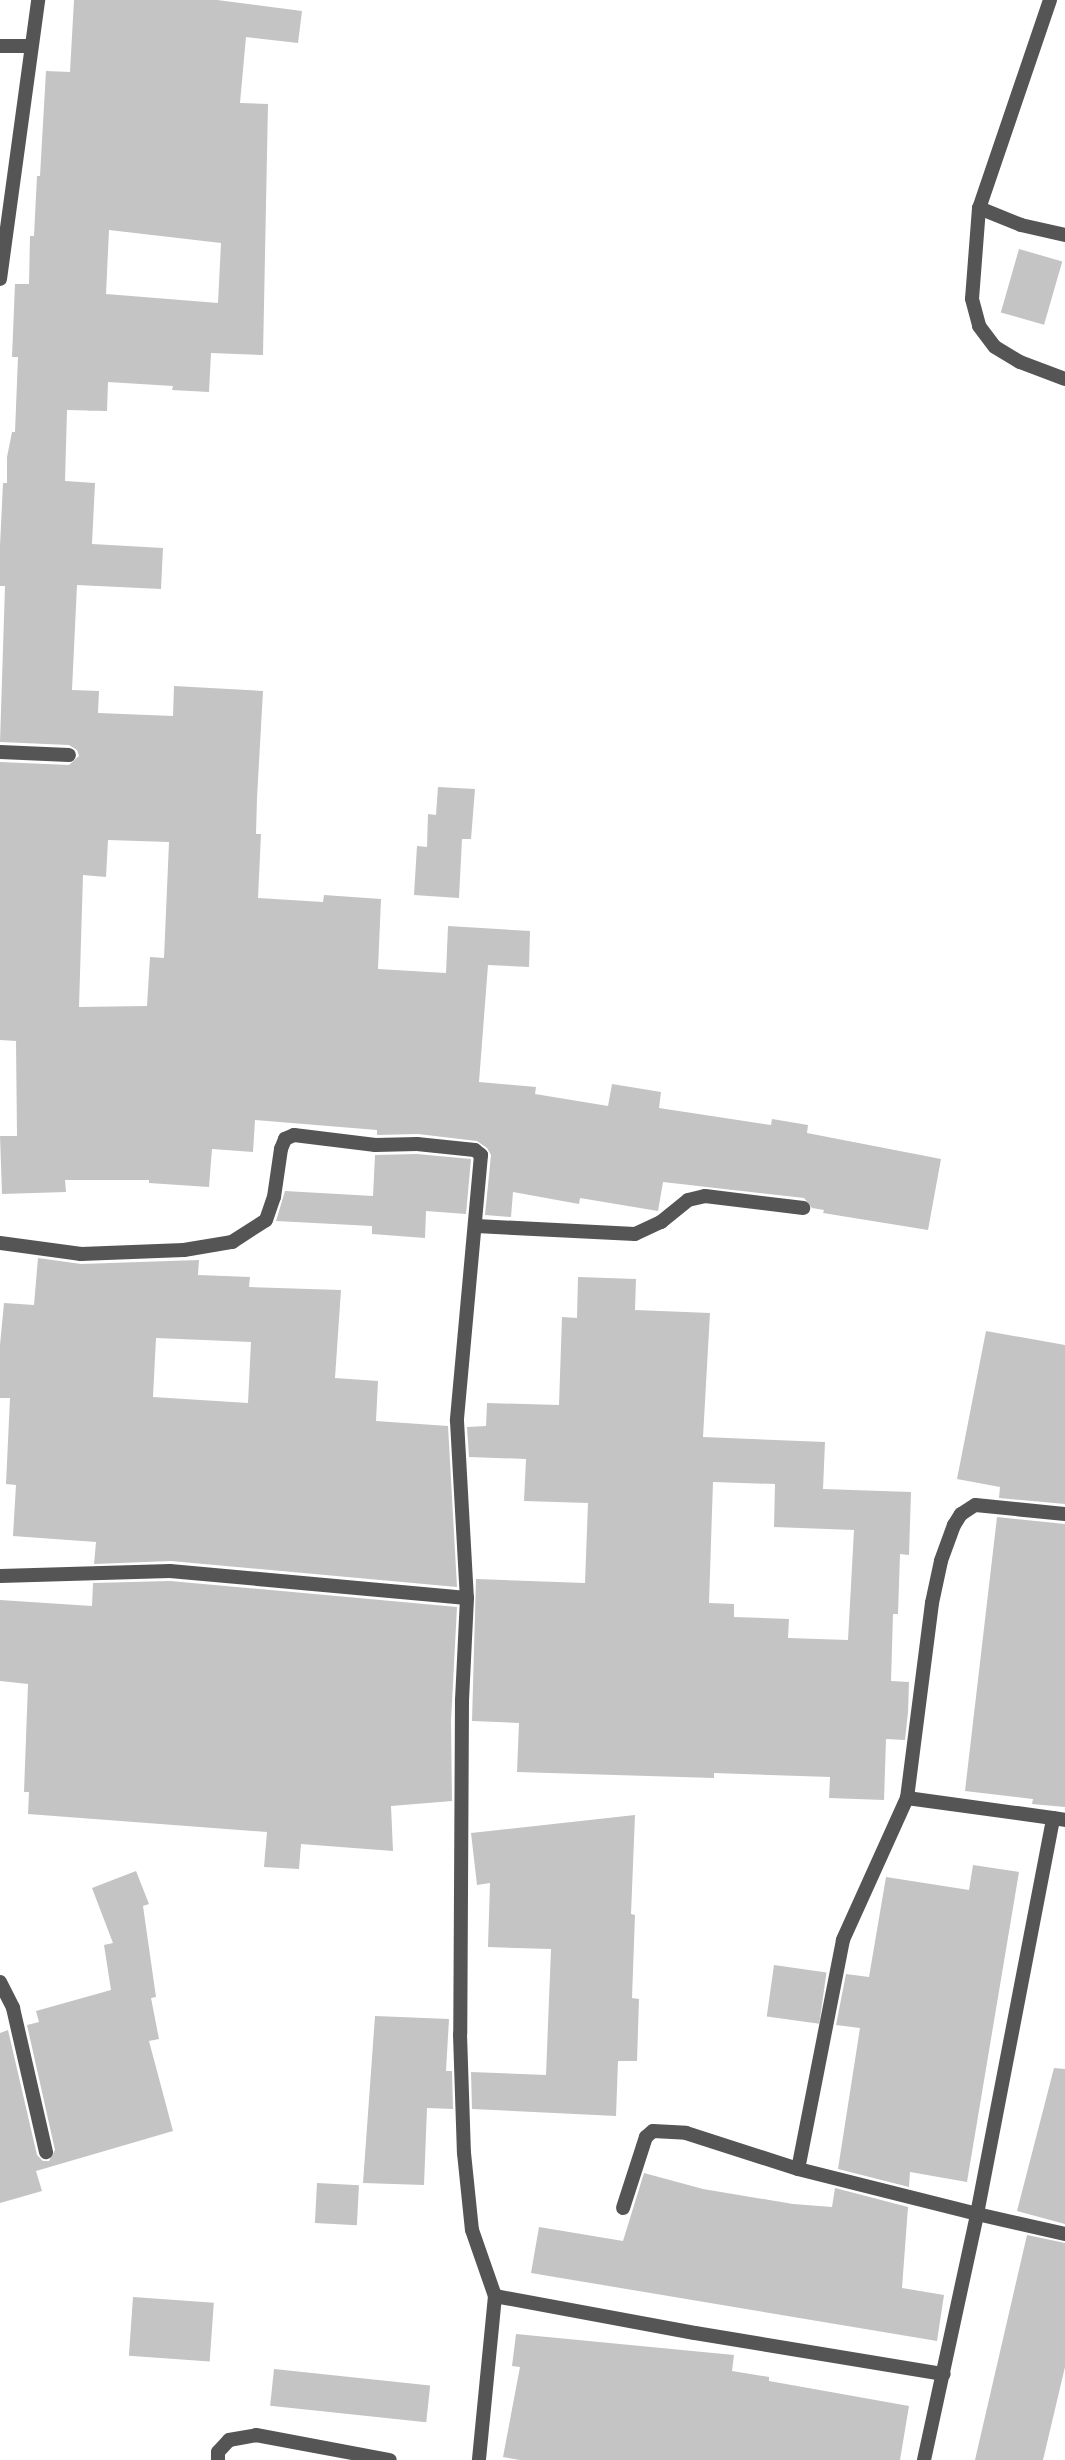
<!DOCTYPE html>
<html>
<head>
<meta charset="utf-8">
<style>
  body { margin:0 }
  #map { position:relative; width:1065px; height:2460px; overflow:hidden; background:#fff; font-family:Jost,sans-serif }
  div>[style] { position:absolute }
  [style*='--x'] { left:calc(var(--x)*1px); top:calc(var(--y)*1px); width:calc(var(--w)*1px); rotate:calc(var(--a)*1deg) }
  .building>* { inset:0; background:#c4c4c4; transform-origin:0 0 }
  .service>* { height:14px; margin:-7px; padding:0 7px; transform-origin:7px; border-radius:7px; background:#555 }
  .minor>* { height:14px; margin:-7px; padding:0 7px; transform-origin:7px; border-radius:7px; background:#555 }
  span { translate:-50% -50%; white-space:nowrap; text-align:center; line-height:1.15; -webkit-text-stroke:6px #fff; paint-order:stroke }
</style>
</head>
<body>
<div id="map">
  <div class="building">
    <div style="clip-path:polygon(evenodd,74px 0,217px 0,302px 11px,298px 43px,246px 37px,240px 103px,268px 104px,263px 355px,211px 353px,209px 392px,172px 390px,173px 386px,108px 382px,107px 411px,67px 410px,65px 481px,95px 483px,92px 544px,163px 548px,161px 589px,77px 585px,72px 690px,99px 691px,98px 713px,173px 716px,174px 686px,263px 691px,257px 798px,256px 834px,261px 834px,258px 898px,323px 902px,324px 895px,381px 899px,378px 969px,446px 973px,448px 926px,530px 931px,529px 967px,488px 965px,479px 1082px,536px 1087px,535px 1094px,608px 1106px,612px 1084px,661px 1092px,659px 1108px,771px 1125px,772px 1119px,808px 1125px,807px 1133px,941px 1159px,928px 1230px,823px 1213px,824px 1210px,812px 1208px,804px 1198px,663px 1182px,658px 1211px,580px 1198px,579px 1204px,513px 1192px,511px 1217px,485px 1215px,491px 1155px,487px 1148px,477px 1141px,418px 1134px,377px 1135px,377px 1130px,255px 1120px,253px 1152px,212px 1149px,209px 1187px,149px 1183px,149px 1180px,65px 1180px,66px 1192px,2px 1194px,0 1136px,17px 1136px,16px 1041px,0 1040px,0 762px,69px 765px,79px 756px,77px 750px,69px 745px,0 742px,5px 586px,0 586px,0 546px,3px 483px,7px 483px,7px 457px,12px 432px,15px 432px,18px 357px,12px 357px,15px 284px,29px 284px,30px 236px,34px 236px,37px 176px,40px 176px,46px 71px,70px 72px,74px 0,109px 230px,221px 243px,218px 303px,106px 294px,109px 230px,74px 0,108px 840px,169px 842px,164px 958px,150px 957px,147px 1006px,79px 1007px,83px 875px,106px 877px,108px 840px)"></div>
    <div style="left:1019px;top:249px;width:45px;height:66px;rotate:16deg"></div>
    <div style="clip-path:polygon(438px 787px,475px 789px,471px 839px,462px 839px,459px 898px,414px 895px,417px 846px,427px 847px,428px 814px,436px 815px)"></div>
    <div style="clip-path:polygon(417px 1154px,471px 1159px,466px 1214px,426px 1211px,425px 1238px,372px 1234px,372px 1226px,276px 1221px,285px 1191px,373px 1196px,375px 1155px)"></div>
    <div style="clip-path:polygon(evenodd,38px 1258px,81px 1264px,199px 1260px,198px 1275px,250px 1277px,249px 1287px,341px 1290px,335px 1378px,378px 1381px,376px 1421px,448px 1426px,457px 1587px,171px 1561px,94px 1564px,96px 1542px,13px 1536px,16px 1485px,6px 1484px,10px 1398px,0 1398px,0 1345px,4px 1303px,34px 1305px,38px 1258px,156px 1338px,251px 1342px,248px 1403px,153px 1397px,156px 1338px)"></div>
    <div style="clip-path:polygon(evenodd,578px 1277px,636px 1279px,635px 1310px,710px 1313px,703px 1437px,825px 1442px,823px 1489px,911px 1492px,909px 1555px,900px 1554px,898px 1614px,893px 1614px,891px 1681px,909px 1682px,908px 1712px,905px 1740px,886px 1739px,884px 1800px,829px 1798px,830px 1777px,714px 1773px,714px 1778px,517px 1772px,519px 1723px,472px 1721px,476px 1579px,585px 1583px,588px 1503px,524px 1501px,526px 1459px,469px 1457px,467px 1427px,486px 1426px,487px 1403px,559px 1405px,562px 1317px,577px 1318px,578px 1277px,713px 1482px,775px 1484px,774px 1527px,854px 1530px,848px 1640px,788px 1638px,789px 1619px,734px 1617px,734px 1604px,709px 1603px,713px 1482px)"></div>
    <div style="clip-path:polygon(986px 1331px,1065px 1345px,1065px 1504px,999px 1498px,1000px 1487px,957px 1479px)"></div>
    <div style="clip-path:polygon(997px 1517px,1065px 1524px,1065px 1807px,1032px 1804px,1033px 1799px,965px 1791px)"></div>
    <div style="clip-path:polygon(170px 1581px,457px 1607px,451px 1721px,452px 1801px,391px 1806px,393px 1851px,301px 1844px,299px 1869px,264px 1867px,267px 1832px,28px 1814px,29px 1792px,24px 1792px,28px 1684px,0 1681px,0 1600px,92px 1606px,93px 1583px)"></div>
    <div style="clip-path:polygon(635px 1815px,631px 1914px,635px 1915px,632px 1998px,639px 1999px,637px 2061px,618px 2061px,616px 2116px,472px 2109px,471px 2072px,546px 2075px,551px 1949px,488px 1947px,490px 1883px,477px 1885px,471px 1833px)"></div>
    <div style="clip-path:polygon(973px 1865px,1019px 1872px,967px 2182px,910px 2172px,909px 2187px,838px 2169px,860px 2028px,836px 2025px,846px 1974px,869px 1977px,886px 1877px,969px 1890px)"></div>
    <div style="clip-path:polygon(136px 1871px,149px 1904px,143px 1906px,156px 1997px,151px 1998px,159px 2039px,149px 2041px,173px 2131px,36px 2171px,42px 2191px,0 2203px,0 2033px,8px 2030px,37px 2155px,43px 2161px,49px 2161px,55px 2150px,27px 2025px,39px 2022px,36px 2011px,111px 1990px,104px 1945px,113px 1943px,92px 1888px)"></div>
    <div style="left:774px;top:1965px;width:53px;height:52px;rotate:8deg"></div>
    <div style="clip-path:polygon(375px 2016px,449px 2019px,446px 2071px,452px 2071px,453px 2109px,427px 2108px,424px 2185px,363px 2183px)"></div>
    <div style="clip-path:polygon(1054px 2068px,1065px 2069px,1065px 2224px,1017px 2211px)"></div>
    <div style="clip-path:polygon(644px 2173px,703px 2189px,793px 2204px,832px 2207px,835px 2188px,908px 2207px,902px 2288px,944px 2295px,937px 2341px,531px 2273px,539px 2227px,623px 2241px)"></div>
    <div style="left:317px;top:2183px;width:42px;height:40px;rotate:3deg"></div>
    <div style="clip-path:polygon(1027px 2235px,1065px 2243px,1065px 2367px,1043px 2460px,975px 2460px)"></div>
    <div style="left:133px;top:2297px;width:81px;height:59px;rotate:4deg"></div>
    <div style="clip-path:polygon(516px 2334px,734px 2355px,732px 2371px,769px 2377px,769px 2381px,909px 2406px,900px 2460px,520px 2460px,503px 2457px,520px 2367px,512px 2366px)"></div>
    <div style="left:274px;top:2369px;width:157px;height:37px;rotate:6deg"></div>
  </div>
  <div class="service">
    <div style="--x:0;--y:752;--w:69;--a:2.5"></div>
  </div>
  <div class="minor">
    <div style="--x:1050;--y:0;--w:220;--a:108.8"></div>
    <div style="--x:979;--y:208;--w:91;--a:94.4"></div>
    <div style="--x:972;--y:299;--w:28;--a:75"></div>
    <div style="--x:979;--y:326;--w:26;--a:53"></div>
    <div style="--x:995;--y:347;--w:29;--a:31"></div>
    <div style="--x:1020;--y:362;--w:48;--a:20.7"></div>
    <div style="--x:0;--y:46;--w:30;--a:0"></div>
    <div style="--x:979;--y:208;--w:45;--a:22"></div>
    <div style="--x:1021;--y:225;--w:45;--a:12.8"></div>
    <div style="--x:0;--y:279;--w:282;--a:-82.2"></div>
    <div style="--x:476;--y:1226;--w:159;--a:2.9"></div>
    <div style="--x:635;--y:1234;--w:29;--a:-25"></div>
    <div style="--x:661;--y:1222;--w:35;--a:-39"></div>
    <div style="--x:688;--y:1200;--w:17;--a:-13"></div>
    <div style="--x:705;--y:1196;--w:99;--a:7"></div>
    <div style="--x:0;--y:1243;--w:82;--a:7.7"></div>
    <div style="--x:81;--y:1254;--w:103;--a:-2.2"></div>
    <div style="--x:184;--y:1250;--w:49;--a:-9.5"></div>
    <div style="--x:232;--y:1242;--w:40;--a:-32.9"></div>
    <div style="--x:266;--y:1220;--w:24;--a:-71"></div>
    <div style="--x:274;--y:1197;--w:49;--a:-81.7"></div>
    <div style="--x:281;--y:1149;--w:11;--a:-68"></div>
    <div style="--x:285;--y:1139;--w:10;--a:-24"></div>
    <div style="--x:294;--y:1135;--w:82;--a:7"></div>
    <div style="--x:375;--y:1145;--w:42;--a:-1.4"></div>
    <div style="--x:417;--y:1144;--w:58;--a:5.9"></div>
    <div style="--x:475;--y:1150;--w:8;--a:40"></div>
    <div style="--x:481;--y:1155;--w:267;--a:95.2"></div>
    <div style="--x:457;--y:1421;--w:177;--a:86.8"></div>
    <div style="--x:467;--y:1598;--w:102;--a:92.8"></div>
    <div style="--x:462;--y:1700;--w:334;--a:90.3"></div>
    <div style="--x:460;--y:2034;--w:119;--a:88.1"></div>
    <div style="--x:464;--y:2153;--w:77;--a:84.1"></div>
    <div style="--x:472;--y:2230;--w:70;--a:70.8"></div>
    <div style="--x:495;--y:2296;--w:165;--a:95.6"></div>
    <div style="--x:1065;--y:1514;--w:90;--a:-174.3"></div>
    <div style="--x:975;--y:1505;--w:17;--a:147"></div>
    <div style="--x:961;--y:1514;--w:13;--a:122"></div>
    <div style="--x:954;--y:1525;--w:38;--a:110"></div>
    <div style="--x:941;--y:1561;--w:43;--a:102.1"></div>
    <div style="--x:932;--y:1603;--w:197;--a:97.3"></div>
    <div style="--x:907;--y:1798;--w:156;--a:114.3"></div>
    <div style="--x:843;--y:1940;--w:233;--a:101.1"></div>
    <div style="--x:798;--y:2169;--w:185;--a:14.1"></div>
    <div style="--x:977;--y:2214;--w:403;--a:-79.1"></div>
    <div style="--x:1053;--y:1818;--w:12;--a:9"></div>
    <div style="--x:0;--y:1576;--w:170;--a:-1.7"></div>
    <div style="--x:170;--y:1571;--w:298;--a:5.2"></div>
    <div style="--x:907;--y:1798;--w:147;--a:7.8"></div>
    <div style="--x:0;--y:1982;--w:29;--a:63"></div>
    <div style="--x:13;--y:2008;--w:148;--a:77.1"></div>
    <div style="--x:623;--y:2208;--w:75;--a:-72.1"></div>
    <div style="--x:646;--y:2137;--w:9;--a:-41"></div>
    <div style="--x:653;--y:2131;--w:33;--a:3"></div>
    <div style="--x:686;--y:2133;--w:118;--a:17.8"></div>
    <div style="--x:495;--y:2296;--w:203;--a:10.5"></div>
    <div style="--x:695;--y:2333;--w:252;--a:9.4"></div>
    <div style="--x:218;--y:2460;--w:8;--a:-90"></div>
    <div style="--x:218;--y:2452;--w:16;--a:-47"></div>
    <div style="--x:229;--y:2440;--w:27;--a:-10"></div>
    <div style="--x:256;--y:2435;--w:136;--a:10.6"></div>
    <div style="--x:924;--y:2460;--w:252;--a:-77.8"></div>
    <div style="--x:977;--y:2214;--w:90;--a:12.8"></div>
  </div>
</div>
</body>
</html>
